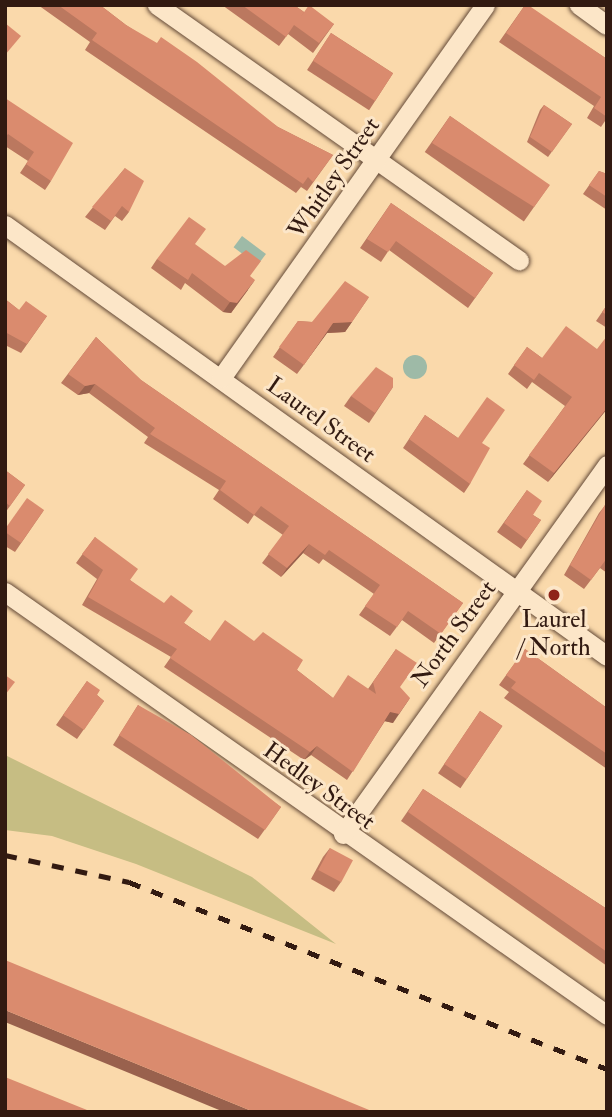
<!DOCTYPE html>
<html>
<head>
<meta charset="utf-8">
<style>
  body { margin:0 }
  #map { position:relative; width:612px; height:1117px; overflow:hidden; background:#fad9ab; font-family:"IM FELL Double Pica",serif }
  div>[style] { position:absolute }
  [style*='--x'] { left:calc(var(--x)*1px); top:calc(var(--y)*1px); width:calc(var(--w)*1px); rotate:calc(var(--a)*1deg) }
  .green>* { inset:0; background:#c6bd83 }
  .water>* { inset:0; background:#9ebaa7; transform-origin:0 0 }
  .round { border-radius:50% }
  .roads { filter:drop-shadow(0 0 2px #644a38) drop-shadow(0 0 2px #644a38) }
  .street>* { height:19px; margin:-9.5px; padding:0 9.5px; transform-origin:9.5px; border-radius:9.5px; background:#fce6c8 }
  .rail>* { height:5px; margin-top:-2.5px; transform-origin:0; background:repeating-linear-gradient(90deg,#321a11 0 12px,transparent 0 24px) }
  .wall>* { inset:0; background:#bb785f; transform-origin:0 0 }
  .shaded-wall>* { inset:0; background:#99614d }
  .building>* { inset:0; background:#da8b6e; transform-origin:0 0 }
  .dots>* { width:19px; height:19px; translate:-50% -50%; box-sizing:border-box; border:4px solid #fce6c8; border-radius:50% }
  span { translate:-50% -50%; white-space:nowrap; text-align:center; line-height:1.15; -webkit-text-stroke:6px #fce6c8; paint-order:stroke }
  .street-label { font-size:24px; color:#321a11 }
  .poi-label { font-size:24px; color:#321a11 }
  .frame { position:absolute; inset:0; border:7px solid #321a11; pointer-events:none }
</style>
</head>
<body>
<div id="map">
  <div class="green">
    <div style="clip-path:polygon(5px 755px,252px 877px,336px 944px,136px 864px,52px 836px,5px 830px)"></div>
  </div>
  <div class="water">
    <div style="left:242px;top:236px;width:30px;height:14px;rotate:37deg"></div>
    <div class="round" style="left:403px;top:355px;width:24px;height:24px"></div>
  </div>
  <div class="roads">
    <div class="street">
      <div style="--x:157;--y:5;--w:443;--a:35.2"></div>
      <div style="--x:579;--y:5;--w:34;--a:36"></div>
      <div style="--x:5;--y:225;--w:740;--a:35.6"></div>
      <div style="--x:221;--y:378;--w:457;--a:-54.7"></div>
      <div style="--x:5;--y:592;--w:736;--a:35.09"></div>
      <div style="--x:343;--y:834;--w:454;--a:-54.4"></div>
    </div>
  </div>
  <div class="rail">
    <div style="--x:5;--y:855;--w:127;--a:12.3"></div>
    <div style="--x:129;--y:882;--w:513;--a:21.37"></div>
  </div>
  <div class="wall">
    <div style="clip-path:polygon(38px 5px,100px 5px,126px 25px,278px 127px,333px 155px,307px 191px,301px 187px,296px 193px,85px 50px,90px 42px)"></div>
    <div style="clip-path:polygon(222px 5px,294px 5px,304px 12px,334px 24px,313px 53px,288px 34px,279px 46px)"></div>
    <div style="clip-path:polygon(525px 5px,607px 59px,607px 118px,601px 127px,587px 118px,594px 106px,499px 42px)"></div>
    <div style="left:331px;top:33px;width:74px;height:44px;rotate:33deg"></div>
    <div style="clip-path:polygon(5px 98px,51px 181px,45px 190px,20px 173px,28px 161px,5px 146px)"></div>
    <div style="clip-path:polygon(544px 105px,572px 124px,548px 157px,527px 142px,540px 110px)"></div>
    <div style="left:450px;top:116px;width:121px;height:44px;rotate:35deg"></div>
    <div style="clip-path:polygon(125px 168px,129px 212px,122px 221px,115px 216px,105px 230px,85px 217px)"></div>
    <div style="clip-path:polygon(599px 171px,607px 174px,607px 210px,583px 194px)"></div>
    <div style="clip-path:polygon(391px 203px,493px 273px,468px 308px,389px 250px,381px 262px,360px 248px)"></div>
    <div style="clip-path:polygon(157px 259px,225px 266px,250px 276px,248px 290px,231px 313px,223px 312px,185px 283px,181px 290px,151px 268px)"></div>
    <div style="clip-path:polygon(369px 297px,345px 332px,327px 333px,297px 374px,273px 357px,298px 321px,312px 322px)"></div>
    <div style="clip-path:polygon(5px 299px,19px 310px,47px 316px,21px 353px,5px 345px)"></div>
    <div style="clip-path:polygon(607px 305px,607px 328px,596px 321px)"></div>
    <div style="clip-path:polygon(96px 337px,141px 380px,463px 603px,434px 643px,402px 620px,390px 636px,359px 615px,374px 594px,323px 559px,319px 564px,303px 553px,281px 577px,262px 563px,283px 535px,254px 515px,248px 524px,213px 499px,219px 490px,144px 443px,148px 437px,89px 393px,78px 395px,61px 383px)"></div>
    <div style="clip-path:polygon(527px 347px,542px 358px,597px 349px,607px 409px,548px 482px,523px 464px,565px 406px,532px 382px,527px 389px,508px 374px)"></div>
    <div style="clip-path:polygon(393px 387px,369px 423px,344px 406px,351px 396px)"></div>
    <div style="clip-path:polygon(425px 415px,458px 438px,482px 443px,470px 484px,464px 493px,403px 448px)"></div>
    <div style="clip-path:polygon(5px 470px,25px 485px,5px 513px)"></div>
    <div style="clip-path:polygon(527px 490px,533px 515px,541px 520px,521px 549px,497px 532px)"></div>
    <div style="clip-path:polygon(607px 503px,607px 573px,600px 568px,584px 589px,564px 575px,599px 513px)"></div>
    <div style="clip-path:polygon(44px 510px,15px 552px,5px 546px,5px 529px)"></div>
    <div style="clip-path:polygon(95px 537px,130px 580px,184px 623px,210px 641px,297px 670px,333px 698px,368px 689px,396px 649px,400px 687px,393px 723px,385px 721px,347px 780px,311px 755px,304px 760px,164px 667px,171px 657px,82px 605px,97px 579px,76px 563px)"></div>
    <div style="clip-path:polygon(525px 649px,607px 708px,607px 769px,504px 698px,509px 692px,499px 685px)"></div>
    <div style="clip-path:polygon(87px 681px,97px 695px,104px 701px,77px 739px,56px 725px)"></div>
    <div style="clip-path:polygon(138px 705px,281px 807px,258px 839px,113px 745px)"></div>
    <div style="left:480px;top:711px;width:27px;height:75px;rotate:34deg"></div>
    <div style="clip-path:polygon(423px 789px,607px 909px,607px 966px,401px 821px)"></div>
    <div style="clip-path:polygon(330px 848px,341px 882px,334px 892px,311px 879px,323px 857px)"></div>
  </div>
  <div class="shaded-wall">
    <div style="clip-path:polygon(255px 280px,231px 313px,223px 312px,230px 302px)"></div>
    <div style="clip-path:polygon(352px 322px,345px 332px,327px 333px,297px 374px,333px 323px)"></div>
    <div style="clip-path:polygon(95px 384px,89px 393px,78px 395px,85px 386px)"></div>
    <div style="clip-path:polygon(607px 408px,607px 409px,548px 482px,554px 473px)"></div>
    <div style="clip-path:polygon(309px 544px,303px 553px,281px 577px,287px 568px)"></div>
    <div style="clip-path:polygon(410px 698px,393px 723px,384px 721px,390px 712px)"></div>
    <div style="clip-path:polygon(317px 746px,311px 755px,304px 760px,310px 752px)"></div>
    <div style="clip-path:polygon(5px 1010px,254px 1112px,224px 1112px,5px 1022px)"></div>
  </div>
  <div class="building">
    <div style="clip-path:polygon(58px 5px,100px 5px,126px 25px,157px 43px,161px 37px,197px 62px,278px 127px,333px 155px,313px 182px,308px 177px,303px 184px,92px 40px,97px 33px)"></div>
    <div style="clip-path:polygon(242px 5px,294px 5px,304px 12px,300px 18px,309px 5px,334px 24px,319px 43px,294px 25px,286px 37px)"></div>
    <div style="clip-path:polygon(525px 5px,528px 5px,607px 59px,607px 117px,594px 108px,601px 97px,506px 33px)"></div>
    <div style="clip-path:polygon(5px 23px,21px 36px,5px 55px)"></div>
    <div style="left:331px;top:33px;width:74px;height:33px;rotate:33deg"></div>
    <div style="clip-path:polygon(5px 98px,73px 143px,51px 181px,26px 164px,34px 152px,8px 134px,5px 138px)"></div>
    <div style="clip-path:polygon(544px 105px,572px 124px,552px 152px,530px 137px)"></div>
    <div style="clip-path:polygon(450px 116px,550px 185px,534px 207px,432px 143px)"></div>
    <div style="clip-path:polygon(125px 168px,144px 181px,129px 212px,122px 206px,111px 221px,92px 207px)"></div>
    <div style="clip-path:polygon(599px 171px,607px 174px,607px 197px,589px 185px)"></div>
    <div style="clip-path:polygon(391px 203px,493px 273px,475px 298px,396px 241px,388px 252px,367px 239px)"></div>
    <div style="clip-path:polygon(189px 217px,206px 229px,195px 244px,225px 266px,246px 250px,261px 261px,250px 276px,255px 280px,237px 303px,230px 302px,192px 273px,188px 280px,157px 259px)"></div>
    <div style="clip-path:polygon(345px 281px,369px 297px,352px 322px,333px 323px,304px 365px,279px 347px,298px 321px,312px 322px)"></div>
    <div style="clip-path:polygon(5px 299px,19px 310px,26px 301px,47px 316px,27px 344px,5px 332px)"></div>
    <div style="clip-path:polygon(607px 305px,607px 315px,602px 312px)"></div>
    <div style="clip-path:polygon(566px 326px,597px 349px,607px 336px,607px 408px,554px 473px,529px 455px,572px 397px,539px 373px,534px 380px,514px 365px,527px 347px,542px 358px)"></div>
    <div style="clip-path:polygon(96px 337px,141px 380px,463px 603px,441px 634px,408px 611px,397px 627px,365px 606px,380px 585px,329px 550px,325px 555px,309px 544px,287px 568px,268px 554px,289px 526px,261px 506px,254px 515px,220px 490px,226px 481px,150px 434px,155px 428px,95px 384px,85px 386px,68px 374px)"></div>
    <div style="clip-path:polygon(376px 367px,393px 378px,393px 387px,375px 413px,351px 396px)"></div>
    <div style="clip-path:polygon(487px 397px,505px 410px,482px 443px,490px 448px,470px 484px,409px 439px,425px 415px,458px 438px)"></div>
    <div style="clip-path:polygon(5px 470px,25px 485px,10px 506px,5px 502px)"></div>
    <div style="clip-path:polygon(527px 490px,542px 501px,533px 515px,541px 520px,527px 540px,504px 523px)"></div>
    <div style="clip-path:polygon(27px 498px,44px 510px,21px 543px,5px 532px,5px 529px)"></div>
    <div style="clip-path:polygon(606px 503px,607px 558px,591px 580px,570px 565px)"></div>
    <div style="clip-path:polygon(95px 537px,138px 569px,130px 580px,164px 603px,171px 595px,193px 611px,184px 623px,210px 641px,225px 620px,254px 641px,263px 632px,303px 660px,297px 670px,333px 698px,348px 675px,376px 694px,373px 682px,396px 649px,417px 663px,400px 687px,410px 698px,399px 714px,390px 712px,353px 772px,317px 746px,310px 752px,170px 658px,177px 649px,88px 597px,103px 570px,82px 554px)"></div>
    <div style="clip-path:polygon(525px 649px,607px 708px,607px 754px,511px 688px,516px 682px,506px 675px)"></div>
    <div style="clip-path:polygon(5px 675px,15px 682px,5px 695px)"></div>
    <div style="clip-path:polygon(87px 681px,100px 690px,97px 695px,104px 701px,84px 730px,63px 715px)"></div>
    <div style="clip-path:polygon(138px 705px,191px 735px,281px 807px,265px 830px,119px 735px)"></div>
    <div style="left:480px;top:711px;width:27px;height:64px;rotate:34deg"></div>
    <div style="clip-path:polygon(423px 789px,607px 909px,607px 952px,408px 812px)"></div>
    <div style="left:330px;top:848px;width:26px;height:25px;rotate:28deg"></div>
    <div style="clip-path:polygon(5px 960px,374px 1112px,254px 1112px,5px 1010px)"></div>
    <div style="clip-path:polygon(5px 1077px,92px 1112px,5px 1112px)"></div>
  </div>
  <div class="dots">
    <div style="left:554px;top:595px;background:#8f2418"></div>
  </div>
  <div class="street-label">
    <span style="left:334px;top:178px;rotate:-55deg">Whitley Street</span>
    <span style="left:321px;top:420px;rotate:36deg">Laurel Street</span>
    <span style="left:454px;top:634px;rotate:-54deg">North Street</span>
    <span style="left:319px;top:786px;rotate:36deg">Hedley Street</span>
  </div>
  <div class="poi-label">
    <span style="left:554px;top:634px">Laurel<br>/ North</span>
  </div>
  <div class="frame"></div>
</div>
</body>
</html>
